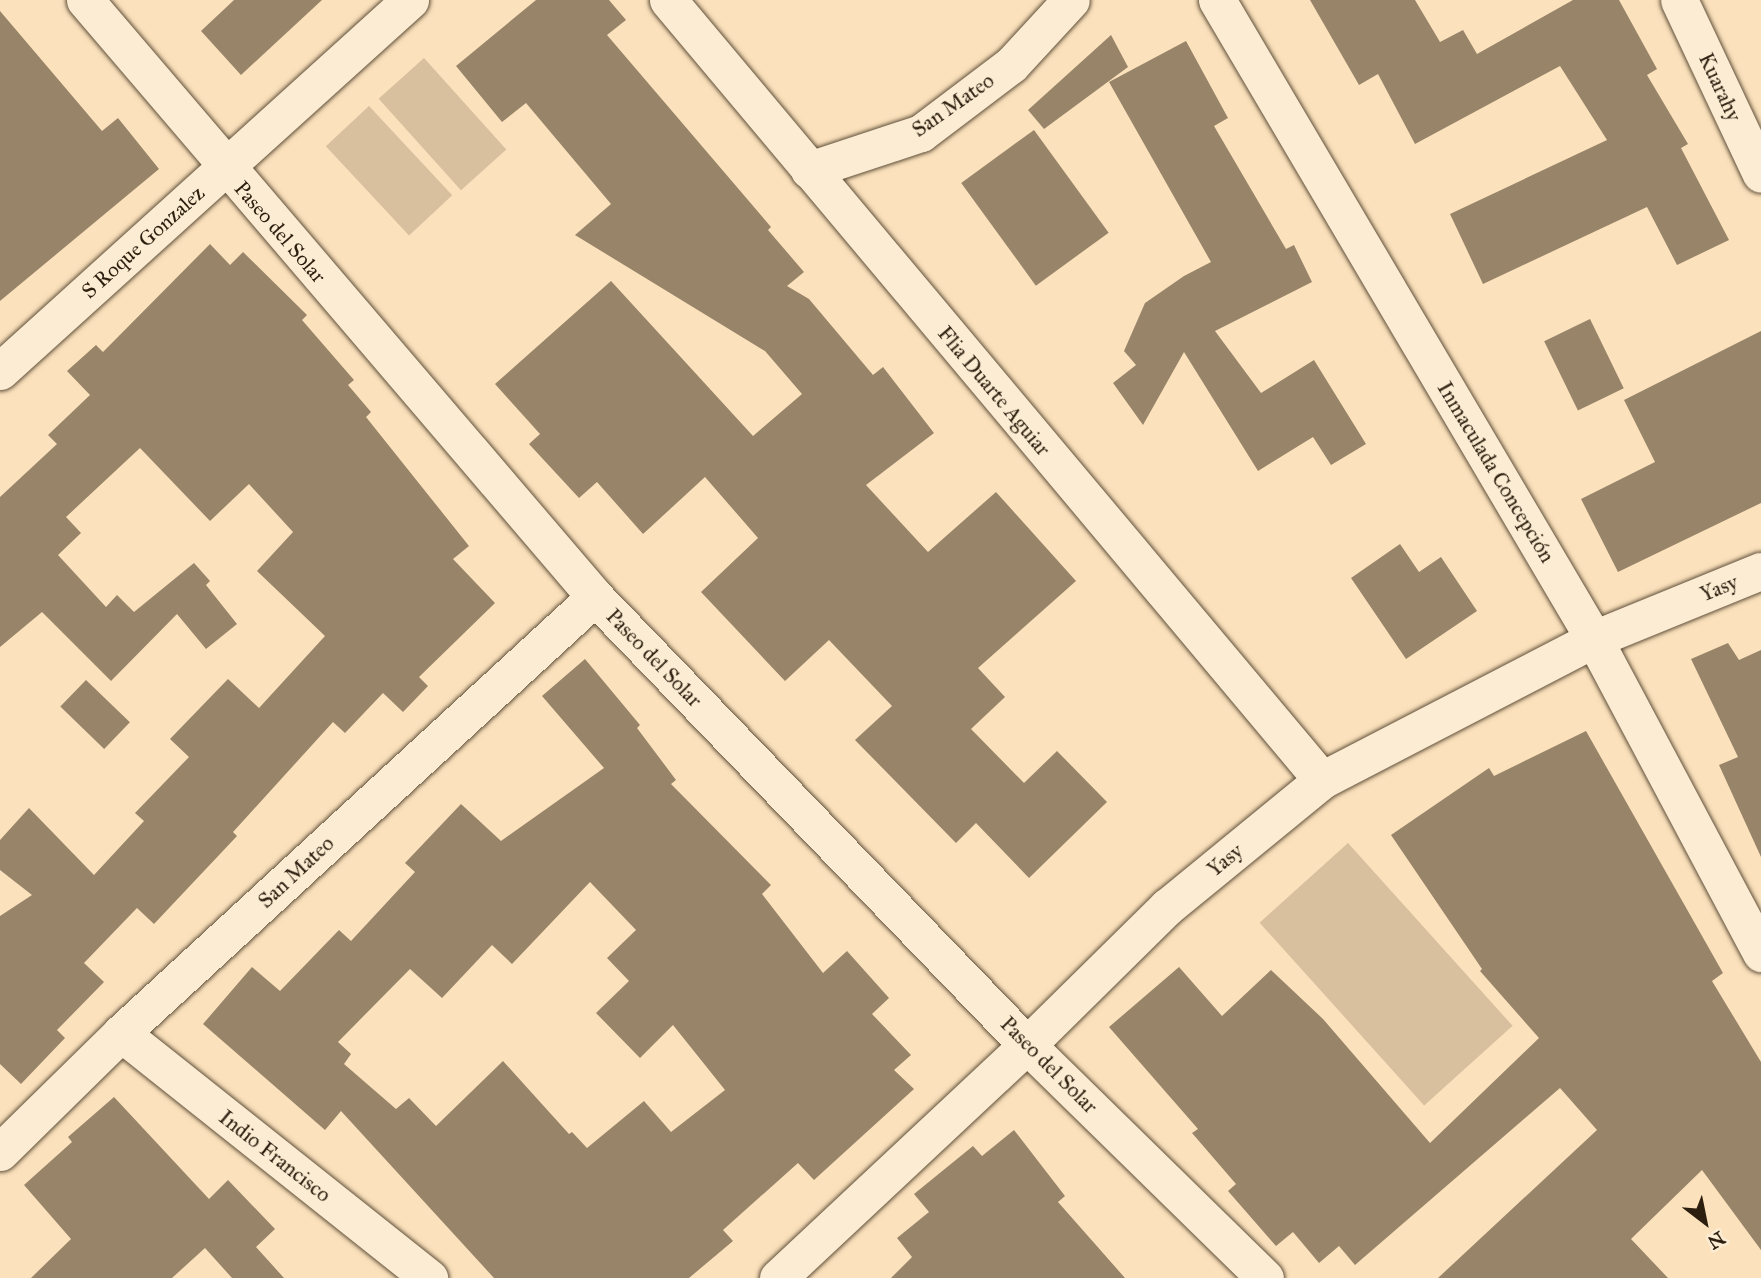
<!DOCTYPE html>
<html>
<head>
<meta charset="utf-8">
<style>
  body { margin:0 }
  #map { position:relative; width:1761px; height:1278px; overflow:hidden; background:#fbe1bc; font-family:"IM FELL Great Primer",serif }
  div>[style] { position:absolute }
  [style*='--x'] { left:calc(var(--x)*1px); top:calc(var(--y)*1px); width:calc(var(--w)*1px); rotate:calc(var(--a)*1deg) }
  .green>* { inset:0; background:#d8c09f; transform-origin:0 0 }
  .building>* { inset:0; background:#988469; transform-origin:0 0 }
  .roads { filter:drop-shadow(0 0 2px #60503a) drop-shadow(0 0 2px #60503a) }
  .minor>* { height:37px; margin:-18.5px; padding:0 18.5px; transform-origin:18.5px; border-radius:18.5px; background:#fcecd3 }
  span { translate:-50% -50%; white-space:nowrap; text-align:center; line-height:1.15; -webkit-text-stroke:6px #fcecd3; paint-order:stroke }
  .street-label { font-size:21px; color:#2c1f0f }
  .north { position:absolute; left:1670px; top:1187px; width:70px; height:70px; -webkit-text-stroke:5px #fcecd3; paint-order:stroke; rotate:148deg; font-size:19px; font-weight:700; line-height:28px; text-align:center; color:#2c1f0f }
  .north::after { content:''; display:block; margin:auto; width:24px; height:32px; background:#2c1f0f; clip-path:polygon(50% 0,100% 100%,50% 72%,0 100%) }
</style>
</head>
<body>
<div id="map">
  <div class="green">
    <div style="left:424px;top:58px;width:123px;height:61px;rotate:48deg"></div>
    <div style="left:369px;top:106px;width:122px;height:59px;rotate:47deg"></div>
    <div style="left:1348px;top:843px;width:246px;height:119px;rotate:48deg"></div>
  </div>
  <div class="building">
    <div style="clip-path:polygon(234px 0,322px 0,241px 75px,201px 31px)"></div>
    <div style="clip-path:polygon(536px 0,609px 0,626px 20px,607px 35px,771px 227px,768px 230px,804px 272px,787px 286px,809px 299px,873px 375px,883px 367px,934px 433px,866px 485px,928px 552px,996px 492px,1076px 581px,978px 668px,1005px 697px,971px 729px,1024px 783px,1057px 751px,1107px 802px,1029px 878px,976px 823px,956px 843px,855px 740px,892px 706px,829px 640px,785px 681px,701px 592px,758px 538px,705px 477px,643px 534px,597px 482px,579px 498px,529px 444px,540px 434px,495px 384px,611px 281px,753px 436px,802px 394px,765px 351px,575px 235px,611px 204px,526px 103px,502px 122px,456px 66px)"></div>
    <div style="clip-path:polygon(1310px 0,1415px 0,1440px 42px,1463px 30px,1477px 54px,1573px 0,1619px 0,1657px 69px,1647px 75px,1688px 144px,1681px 148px,1729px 240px,1677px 265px,1647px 207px,1483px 284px,1450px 214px,1607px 140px,1560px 66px,1415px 144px,1378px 74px,1359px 85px)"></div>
    <div style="clip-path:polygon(0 11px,102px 131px,118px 118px,159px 169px,0 301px)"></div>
    <div style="clip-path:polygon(1111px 35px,1128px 67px,1044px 129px,1028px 110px)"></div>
    <div style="clip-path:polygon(1186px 41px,1228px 118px,1214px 126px,1286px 249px,1294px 245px,1312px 282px,1215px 331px,1261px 393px,1314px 360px,1366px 444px,1331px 465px,1313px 437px,1258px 471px,1184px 352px,1143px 425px,1113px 383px,1136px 365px,1124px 351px,1145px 303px,1184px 276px,1211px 262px,1109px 82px)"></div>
    <div style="left:1034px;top:130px;width:127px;height:90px;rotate:54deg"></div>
    <div style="clip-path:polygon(210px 244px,230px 265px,243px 252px,307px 315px,302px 320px,354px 380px,348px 385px,371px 412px,366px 417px,469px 546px,453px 559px,495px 603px,419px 677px,428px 686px,403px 712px,383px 693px,345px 733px,333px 722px,233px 832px,237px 836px,154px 924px,137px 908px,84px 963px,104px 982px,57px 1030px,65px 1038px,21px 1084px,0 1064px,0 916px,32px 895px,0 870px,0 840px,29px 808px,94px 875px,144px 821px,135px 813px,189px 757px,170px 739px,228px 679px,259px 708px,325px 636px,257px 571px,293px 532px,249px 484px,210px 521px,140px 448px,66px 517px,81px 533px,58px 555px,106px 607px,117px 595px,134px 612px,194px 563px,210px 581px,206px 585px,237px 624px,206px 649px,177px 614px,111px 681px,42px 612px,0 647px,0 497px,57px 444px,48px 435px,90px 395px,67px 371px,96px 345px,103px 352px)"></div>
    <div style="left:1590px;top:319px;width:77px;height:51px;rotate:64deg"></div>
    <div style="clip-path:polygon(1761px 331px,1761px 503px,1618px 572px,1581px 499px,1655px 462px,1624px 400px)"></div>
    <div style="clip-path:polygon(1400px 544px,1419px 572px,1441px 557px,1477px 611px,1406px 659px,1351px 578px)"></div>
    <div style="clip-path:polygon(1728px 643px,1739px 660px,1761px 650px,1761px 857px,1719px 765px,1738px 757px,1691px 659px)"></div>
    <div style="clip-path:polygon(evenodd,585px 659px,640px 725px,637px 728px,676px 780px,671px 784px,771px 885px,762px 894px,823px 973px,847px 951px,889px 998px,872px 1014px,911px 1055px,894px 1070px,914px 1089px,814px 1180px,798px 1163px,723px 1230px,733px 1241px,689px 1278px,494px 1278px,341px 1111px,325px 1130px,203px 1024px,252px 967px,280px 991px,339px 930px,351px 941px,415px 872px,405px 863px,461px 804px,501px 841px,604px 768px,542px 696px,585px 659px,590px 882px,636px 930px,607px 958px,629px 981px,596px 1013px,640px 1058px,673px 1025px,725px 1090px,671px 1132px,644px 1101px,587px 1148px,572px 1132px,569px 1134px,503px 1061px,436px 1126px,409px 1098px,396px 1109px,344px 1064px,351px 1054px,338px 1042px,410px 969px,442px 998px,492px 945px,512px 964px,590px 882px)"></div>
    <div style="left:86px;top:680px;width:61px;height:37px;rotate:44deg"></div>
    <div style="clip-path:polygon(1586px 731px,1723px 973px,1712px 981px,1761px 1062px,1761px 1250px,1702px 1170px,1631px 1239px,1668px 1278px,1438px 1278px,1597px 1130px,1560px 1088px,1355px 1265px,1339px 1246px,1319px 1263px,1293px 1232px,1276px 1246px,1228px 1191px,1236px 1184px,1192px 1133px,1198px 1129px,1109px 1027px,1179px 967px,1222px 1016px,1271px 970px,1323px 1019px,1430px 1143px,1539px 1038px,1480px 971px,1482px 969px,1391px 835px,1489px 768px,1494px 776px)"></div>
    <div style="clip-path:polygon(114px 1097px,209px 1199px,228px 1180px,275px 1229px,256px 1247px,284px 1278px,232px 1278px,205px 1248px,172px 1278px,31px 1278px,71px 1239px,24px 1185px,72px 1142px,68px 1137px)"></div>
    <div style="clip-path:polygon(1014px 1130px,1065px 1196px,1058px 1202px,1125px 1278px,891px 1278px,912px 1257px,897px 1238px,929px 1212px,914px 1194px,973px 1146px,982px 1156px)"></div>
  </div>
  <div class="roads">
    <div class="minor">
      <div style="--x:85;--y:0;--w:785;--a:49.49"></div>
      <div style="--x:595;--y:597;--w:622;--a:46.04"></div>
      <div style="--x:1027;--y:1045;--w:333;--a:44.4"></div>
      <div style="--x:668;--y:0;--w:1018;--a:50.02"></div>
      <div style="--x:1217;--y:0;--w:742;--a:59.46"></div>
      <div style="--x:1594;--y:639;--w:356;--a:62"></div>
      <div style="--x:1679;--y:0;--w:192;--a:64.8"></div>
      <div style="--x:809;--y:170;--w:118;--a:-18.3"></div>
      <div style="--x:921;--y:133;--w:113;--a:-37.1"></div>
      <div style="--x:1011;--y:65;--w:88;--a:-47.3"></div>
      <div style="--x:0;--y:371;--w:553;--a:-42.14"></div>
      <div style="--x:121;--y:1033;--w:394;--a:38.5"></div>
      <div style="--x:0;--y:1152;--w:170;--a:-44.5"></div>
      <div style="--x:121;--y:1033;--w:644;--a:-42.61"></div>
      <div style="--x:778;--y:1278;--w:341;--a:-43.1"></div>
      <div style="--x:1027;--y:1045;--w:197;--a:-44.6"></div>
      <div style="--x:1167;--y:907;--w:200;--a:-39.3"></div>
      <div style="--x:1322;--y:780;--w:306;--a:-27.4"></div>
      <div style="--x:1594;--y:639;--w:180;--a:-22.2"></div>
    </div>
  </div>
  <div class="street-label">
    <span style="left:1720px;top:87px;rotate:65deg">Kuarahy</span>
    <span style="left:953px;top:105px;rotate:-35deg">San Mateo</span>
    <span style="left:280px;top:232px;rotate:49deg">Paseo del Solar</span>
    <span style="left:143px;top:242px;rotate:-42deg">S Roque Gonzalez</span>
    <span style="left:994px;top:391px;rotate:50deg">Flia Duarte Aguiar</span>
    <span style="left:1496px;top:472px;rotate:59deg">Inmaculada Concepción</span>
    <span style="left:1719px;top:588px;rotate:-22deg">Yasy</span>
    <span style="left:654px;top:658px;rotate:46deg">Paseo del Solar</span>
    <span style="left:1225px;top:860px;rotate:-39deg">Yasy</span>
    <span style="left:296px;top:872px;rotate:-43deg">San Mateo</span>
    <span style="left:1049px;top:1065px;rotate:45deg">Paseo del Solar</span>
    <span style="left:275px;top:1156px;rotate:38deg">Indio Francisco</span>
  </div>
  <div class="north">N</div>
</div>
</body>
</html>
